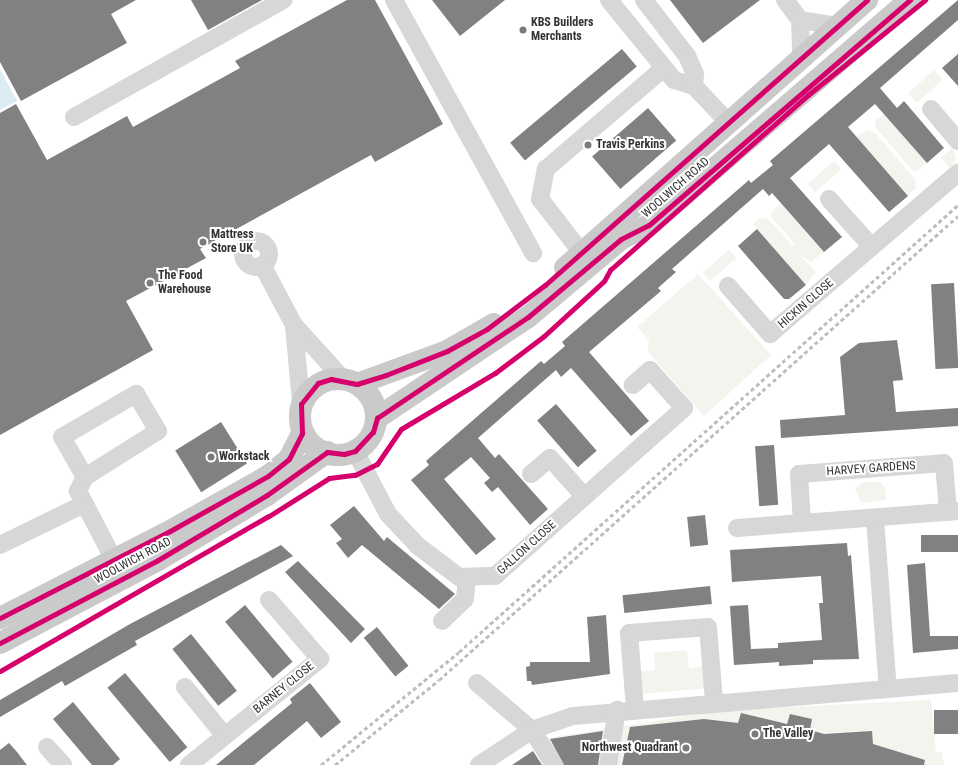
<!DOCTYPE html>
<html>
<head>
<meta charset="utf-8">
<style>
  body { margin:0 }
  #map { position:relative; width:958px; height:765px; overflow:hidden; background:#fff; font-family:"Roboto Condensed",sans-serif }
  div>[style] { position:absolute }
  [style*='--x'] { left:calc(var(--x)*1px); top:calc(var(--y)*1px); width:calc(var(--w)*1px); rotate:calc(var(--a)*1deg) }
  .green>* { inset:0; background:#f1f5ed; transform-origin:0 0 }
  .water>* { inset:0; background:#ddebf3 }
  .building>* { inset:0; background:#818181; transform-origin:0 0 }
  .minor>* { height:18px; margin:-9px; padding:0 9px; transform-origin:9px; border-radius:9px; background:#d7d7d7 }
  .minor>.ring { margin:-9px; padding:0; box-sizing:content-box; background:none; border:18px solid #d7d7d7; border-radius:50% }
  .major>* { height:22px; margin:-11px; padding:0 11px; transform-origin:11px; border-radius:11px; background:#cacaca }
  .major>.ring { margin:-11px; padding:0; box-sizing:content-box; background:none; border:22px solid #cacaca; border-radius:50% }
  .rail>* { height:3px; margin-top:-1.5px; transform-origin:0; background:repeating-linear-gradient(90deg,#bebebe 0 4px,transparent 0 7px) }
  .cycleway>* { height:5px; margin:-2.5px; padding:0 2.5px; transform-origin:2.5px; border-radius:2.5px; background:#d6006c }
  .dots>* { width:11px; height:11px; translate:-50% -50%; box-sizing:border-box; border:2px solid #fff; border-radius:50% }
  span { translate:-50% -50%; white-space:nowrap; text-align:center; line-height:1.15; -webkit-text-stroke:4px #fff; paint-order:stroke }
  .poi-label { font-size:12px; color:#333; font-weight:700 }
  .left { translate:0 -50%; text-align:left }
  .right { translate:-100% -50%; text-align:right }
  .street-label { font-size:12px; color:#333 }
</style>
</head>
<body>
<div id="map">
  <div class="green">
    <div style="left:934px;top:70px;width:13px;height:35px;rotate:48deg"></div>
    <div style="clip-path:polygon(884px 114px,927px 163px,917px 171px,913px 171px,875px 127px,876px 119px)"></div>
    <div style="clip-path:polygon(867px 130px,874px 132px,915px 179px,916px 188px,908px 196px,857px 137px)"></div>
    <div style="clip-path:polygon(953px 147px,956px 160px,950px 168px,941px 158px)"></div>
    <div style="left:834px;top:161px;width:11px;height:35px;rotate:49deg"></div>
    <div style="clip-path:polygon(781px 204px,824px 252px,811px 262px,799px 254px,816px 272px,806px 285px,753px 224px,760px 218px,768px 219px,793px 246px,795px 244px,771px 217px,772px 211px)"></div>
    <div style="left:729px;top:250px;width:11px;height:35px;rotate:49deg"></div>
    <div style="clip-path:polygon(698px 274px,771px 355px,704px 416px,648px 352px,649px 340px,637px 327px)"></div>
    <div style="clip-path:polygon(864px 482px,880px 482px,885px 488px,886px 500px,861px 503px,855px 488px)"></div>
    <div style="clip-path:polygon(687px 650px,689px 668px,706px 666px,708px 688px,640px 694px,638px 672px,655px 670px,654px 653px)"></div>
    <div style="clip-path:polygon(931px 700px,936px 752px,942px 752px,944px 765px,546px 765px,547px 738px,725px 710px)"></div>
  </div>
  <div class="water">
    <div style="clip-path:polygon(0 69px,17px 101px,0 110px)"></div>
  </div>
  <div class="building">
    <div style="clip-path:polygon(0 0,136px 0,111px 14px,127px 43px,21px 101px,0 62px)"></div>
    <div style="clip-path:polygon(191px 0,262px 0,208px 30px)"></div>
    <div style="clip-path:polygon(347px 0,375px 0,443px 124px,375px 162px,371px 155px,200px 249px,206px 258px,126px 301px,153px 350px,0 435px,0 113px,16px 104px,47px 160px,127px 116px,133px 127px,240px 68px,235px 61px)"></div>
    <div style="clip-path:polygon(432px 0,505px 0,460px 36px)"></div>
    <div style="clip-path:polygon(670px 0,760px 0,703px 43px)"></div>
    <div style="clip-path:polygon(958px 0,958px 20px,880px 88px,897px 108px,904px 101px,944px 148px,927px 163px,875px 104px,848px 127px,908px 196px,889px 212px,829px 144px,790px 178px,842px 237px,824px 252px,772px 193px,769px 196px,763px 189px,672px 269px,676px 272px,658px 288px,661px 291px,589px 352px,649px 421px,631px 436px,571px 368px,561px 377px,556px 370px,478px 438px,495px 458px,499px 454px,548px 509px,530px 525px,498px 487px,492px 492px,484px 483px,490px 478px,471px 457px,444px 479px,496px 539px,476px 555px,411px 480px,429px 465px,426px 461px,541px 361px,544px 364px,565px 346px,562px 342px,749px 180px,751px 183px,773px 165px,770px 161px)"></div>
    <div style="left:622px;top:49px;width:23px;height:146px;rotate:50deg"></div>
    <div style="clip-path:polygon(958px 54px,958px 86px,942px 68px)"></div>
    <div style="left:648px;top:108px;width:43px;height:74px;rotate:49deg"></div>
    <div style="clip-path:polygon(757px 229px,806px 285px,789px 299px,784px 299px,738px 246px)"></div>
    <div style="left:954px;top:283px;width:85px;height:23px;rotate:87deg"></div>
    <div style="clip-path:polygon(897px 340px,903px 380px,893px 381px,896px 412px,958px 408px,958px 426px,781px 438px,780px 420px,845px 415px,840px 357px,859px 343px)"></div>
    <div style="left:556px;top:404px;width:62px;height:25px;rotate:49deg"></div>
    <div style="left:221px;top:422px;width:49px;height:54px;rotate:58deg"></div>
    <div style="left:774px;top:445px;width:60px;height:19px;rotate:86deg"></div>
    <div style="clip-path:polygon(354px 506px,384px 541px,387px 537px,455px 594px,439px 609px,362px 545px,348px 558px,336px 543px,342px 539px,330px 525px)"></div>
    <div style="left:705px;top:515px;width:30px;height:18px;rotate:84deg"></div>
    <div style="left:958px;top:535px;width:17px;height:37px;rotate:90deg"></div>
    <div style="clip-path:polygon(847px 543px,848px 556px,851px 555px,859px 659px,813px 660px,813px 664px,779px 666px,779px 662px,734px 665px,730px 606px,748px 605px,751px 649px,778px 648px,778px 643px,822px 640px,819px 603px,823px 603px,821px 576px,732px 582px,730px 550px)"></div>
    <div style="clip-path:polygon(281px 545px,293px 556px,135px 641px,137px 645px,65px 686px,62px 681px,0 717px,0 700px,130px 624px)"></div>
    <div style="clip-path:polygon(298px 561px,365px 629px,351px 643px,285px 572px)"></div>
    <div style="clip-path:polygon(925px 563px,930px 636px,958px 636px,958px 649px,913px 653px,907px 565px)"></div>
    <div style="left:710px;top:586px;width:18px;height:88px;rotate:84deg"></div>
    <div style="left:245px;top:605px;width:74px;height:26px;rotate:50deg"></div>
    <div style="clip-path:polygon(606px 615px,610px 674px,532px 685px,531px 681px,527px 681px,526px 667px,530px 666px,530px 662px,590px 662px,587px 617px)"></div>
    <div style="left:377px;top:627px;width:50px;height:17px;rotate:51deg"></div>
    <div style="left:191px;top:634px;width:73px;height:24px;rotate:51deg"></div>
    <div style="left:125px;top:673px;width:97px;height:23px;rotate:50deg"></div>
    <div style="clip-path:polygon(310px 683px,341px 722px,321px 738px,307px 721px,254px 765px,216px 765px,292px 703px,290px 699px)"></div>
    <div style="clip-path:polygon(73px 702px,120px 759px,113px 765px,92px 765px,53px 719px)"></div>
    <div style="left:958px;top:710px;width:24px;height:24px;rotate:90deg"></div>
    <div style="clip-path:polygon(741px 713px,787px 724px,790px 714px,812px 719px,810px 730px,824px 734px,872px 731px,873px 744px,925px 760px,924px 765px,622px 765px,630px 727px,704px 719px,738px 723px)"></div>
    <div style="clip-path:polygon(603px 731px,598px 765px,564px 765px,550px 739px)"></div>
    <div style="clip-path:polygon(9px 743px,17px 752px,27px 765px,0 765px,0 750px)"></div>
    <div style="clip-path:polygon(533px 751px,542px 765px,512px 765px)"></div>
  </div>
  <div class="minor">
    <div style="--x:394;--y:0;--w:289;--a:61.2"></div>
    <div style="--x:609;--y:0;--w:103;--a:50.9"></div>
    <div style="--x:674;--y:80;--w:21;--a:17"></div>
    <div style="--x:694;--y:86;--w:50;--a:46.6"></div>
    <div style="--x:644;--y:0;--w:71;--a:52.5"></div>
    <div style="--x:687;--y:56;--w:20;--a:66"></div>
    <div style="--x:695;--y:74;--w:12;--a:95"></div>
    <div style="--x:785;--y:0;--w:25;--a:53"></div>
    <div style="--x:800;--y:20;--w:36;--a:88"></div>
    <div style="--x:800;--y:20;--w:36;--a:9"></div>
    <div style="--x:931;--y:109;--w:42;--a:49.8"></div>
    <div style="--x:74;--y:117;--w:240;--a:-29.2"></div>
    <div style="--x:829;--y:199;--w:64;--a:48.1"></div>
    <div class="ring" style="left:243px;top:241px;width:8px;height:8px"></div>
    <div style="--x:582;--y:253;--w:68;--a:-127.9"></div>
    <div style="--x:540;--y:199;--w:31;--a:-79"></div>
    <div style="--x:546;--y:169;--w:155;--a:-40.6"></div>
    <div style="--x:262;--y:265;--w:68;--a:61.9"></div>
    <div style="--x:294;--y:325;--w:73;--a:47.8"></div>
    <div style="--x:728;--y:286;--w:64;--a:48.8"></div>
    <div style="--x:770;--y:334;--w:248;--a:-40.6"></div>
    <div style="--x:294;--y:325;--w:79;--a:84.9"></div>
    <div style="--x:355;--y:451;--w:71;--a:62.4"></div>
    <div style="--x:388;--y:514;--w:44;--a:46.8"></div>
    <div style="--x:418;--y:546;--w:51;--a:37.1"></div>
    <div style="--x:459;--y:577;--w:36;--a:-2"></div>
    <div style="--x:495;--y:576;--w:253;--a:-41.6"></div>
    <div style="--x:684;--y:408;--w:51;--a:-131.8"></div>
    <div style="--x:650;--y:370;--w:23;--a:139"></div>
    <div style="--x:531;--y:474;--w:25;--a:-40"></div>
    <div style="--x:550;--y:458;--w:51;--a:48.2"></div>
    <div style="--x:85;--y:477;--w:46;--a:-119.9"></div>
    <div style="--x:62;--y:437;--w:86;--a:-30.2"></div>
    <div style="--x:136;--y:394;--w:43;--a:59.3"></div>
    <div style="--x:158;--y:431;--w:86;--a:147.8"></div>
    <div style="--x:85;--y:477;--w:16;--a:117"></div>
    <div style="--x:78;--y:491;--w:78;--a:62.4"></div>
    <div style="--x:875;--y:518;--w:171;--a:85.7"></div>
    <div style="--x:802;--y:523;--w:49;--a:-93.5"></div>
    <div style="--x:799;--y:474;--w:145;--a:-4.3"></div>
    <div style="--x:944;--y:463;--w:49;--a:85.3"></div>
    <div style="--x:737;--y:528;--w:222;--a:-4.4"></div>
    <div style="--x:0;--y:545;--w:91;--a:-26"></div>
    <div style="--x:442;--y:621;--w:32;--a:-44"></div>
    <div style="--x:465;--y:599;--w:22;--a:-85"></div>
    <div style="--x:477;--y:683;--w:72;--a:40.5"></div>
    <div style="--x:532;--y:730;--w:41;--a:57.8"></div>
    <div style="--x:185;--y:687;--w:63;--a:50.8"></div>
    <div style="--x:635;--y:709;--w:76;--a:-94.5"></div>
    <div style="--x:629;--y:633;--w:79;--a:-4.3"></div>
    <div style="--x:708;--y:627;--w:75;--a:85.4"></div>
    <div style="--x:47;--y:747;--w:24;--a:48"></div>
    <div style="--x:189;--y:765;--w:169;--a:-39"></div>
    <div style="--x:320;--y:659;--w:78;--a:-130.8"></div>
    <div style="--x:479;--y:765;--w:64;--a:-33.4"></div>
    <div style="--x:532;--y:730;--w:43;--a:-18.9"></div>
    <div style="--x:573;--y:716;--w:386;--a:-4.9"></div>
    <div style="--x:608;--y:765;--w:56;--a:-80.7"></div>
  </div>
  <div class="major">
    <div style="--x:565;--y:268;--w:404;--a:-41.6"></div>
    <div class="ring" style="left:300px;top:379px;width:54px;height:54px"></div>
    <div style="--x:357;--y:384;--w:96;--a:-20.1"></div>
    <div style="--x:447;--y:351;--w:54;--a:-29.9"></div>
    <div style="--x:377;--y:418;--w:182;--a:-33.8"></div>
    <div style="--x:528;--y:317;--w:121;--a:-40"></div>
    <div style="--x:621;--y:239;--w:31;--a:-27"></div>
    <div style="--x:649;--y:225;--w:345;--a:-40.8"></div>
    <div style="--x:0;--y:618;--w:191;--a:-27.1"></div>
    <div style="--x:170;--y:531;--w:112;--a:-29.3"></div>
    <div style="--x:268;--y:476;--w:27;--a:-39"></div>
    <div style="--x:289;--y:459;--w:29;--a:-63"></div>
    <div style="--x:0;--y:643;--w:178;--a:-27.7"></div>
    <div style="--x:158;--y:560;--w:127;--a:-30.8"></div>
    <div style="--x:267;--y:495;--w:74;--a:-35.6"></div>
  </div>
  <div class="rail">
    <div style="--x:321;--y:765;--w:178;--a:-39.3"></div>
    <div style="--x:459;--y:652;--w:670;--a:-41.85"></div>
    <div style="--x:335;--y:765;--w:134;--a:-39.3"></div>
    <div style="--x:439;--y:680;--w:696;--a:-41.8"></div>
  </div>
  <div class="cycleway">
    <div style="--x:0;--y:618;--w:191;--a:-27.1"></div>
    <div style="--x:170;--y:531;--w:112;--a:-29.3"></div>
    <div style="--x:268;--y:476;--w:27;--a:-39"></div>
    <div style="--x:289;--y:459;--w:29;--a:-63"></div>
    <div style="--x:302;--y:433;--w:29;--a:-92"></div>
    <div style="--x:301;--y:404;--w:27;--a:-51"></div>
    <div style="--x:318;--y:383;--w:14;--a:-17"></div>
    <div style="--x:331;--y:379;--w:26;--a:11"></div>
    <div style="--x:357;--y:384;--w:30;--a:-17"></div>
    <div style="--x:386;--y:375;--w:66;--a:-21.5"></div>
    <div style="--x:447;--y:351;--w:46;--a:-28.8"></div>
    <div style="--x:487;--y:329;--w:73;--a:-37.2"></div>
    <div style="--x:545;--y:285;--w:430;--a:-41.5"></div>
    <div style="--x:0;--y:643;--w:178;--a:-27.7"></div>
    <div style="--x:158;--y:560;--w:127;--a:-30.8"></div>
    <div style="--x:267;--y:495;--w:74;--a:-35.6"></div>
    <div style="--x:327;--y:452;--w:17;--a:7"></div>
    <div style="--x:344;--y:454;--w:11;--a:-15"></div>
    <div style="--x:355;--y:451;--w:26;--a:-47"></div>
    <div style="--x:373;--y:432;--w:15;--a:-74"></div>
    <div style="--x:377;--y:418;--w:182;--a:-33.8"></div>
    <div style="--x:528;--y:317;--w:121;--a:-40"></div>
    <div style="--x:621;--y:239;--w:31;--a:-27"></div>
    <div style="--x:649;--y:225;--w:345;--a:-40.8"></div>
    <div style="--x:0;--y:671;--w:310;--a:-30"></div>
    <div style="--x:269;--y:516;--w:71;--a:-32.3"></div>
    <div style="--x:329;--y:478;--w:26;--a:-7"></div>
    <div style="--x:355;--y:475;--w:25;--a:-27"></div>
    <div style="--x:377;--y:464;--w:42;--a:-55.6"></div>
    <div style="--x:401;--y:429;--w:109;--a:-30.8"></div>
    <div style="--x:495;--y:373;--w:61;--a:-37.1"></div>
    <div style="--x:544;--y:336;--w:81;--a:-42.5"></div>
    <div style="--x:604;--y:281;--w:13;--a:-61"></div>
    <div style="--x:610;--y:270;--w:264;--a:-41.5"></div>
    <div style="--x:808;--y:95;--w:151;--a:-39.1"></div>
  </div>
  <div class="dots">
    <div style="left:523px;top:30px;background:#7a7a7a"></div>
    <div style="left:588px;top:145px;background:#7a7a7a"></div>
    <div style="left:203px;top:242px;background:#7a7a7a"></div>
    <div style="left:150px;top:283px;background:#7a7a7a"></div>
    <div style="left:211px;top:457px;background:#7a7a7a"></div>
    <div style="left:755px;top:734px;background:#7a7a7a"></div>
    <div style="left:686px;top:748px;background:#7a7a7a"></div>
  </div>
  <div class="poi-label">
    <span class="left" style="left:531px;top:30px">KBS Builders<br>Merchants</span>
    <span class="left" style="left:596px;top:145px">Travis Perkins</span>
    <span class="left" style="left:211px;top:242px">Mattress<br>Store UK</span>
    <span class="left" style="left:158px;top:283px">The Food<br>Warehouse</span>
    <span class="left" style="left:219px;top:457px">Workstack</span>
    <span class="left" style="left:763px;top:734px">The Valley</span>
    <span class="right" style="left:678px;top:748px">Northwest Quadrant</span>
  </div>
  <div class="street-label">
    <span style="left:676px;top:188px;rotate:-41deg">WOOLWICH ROAD</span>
    <span style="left:806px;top:304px;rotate:-41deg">HICKIN CLOSE</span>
    <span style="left:871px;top:469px;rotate:-4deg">HARVEY GARDENS</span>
    <span style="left:527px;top:548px;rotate:-42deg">GALLON CLOSE</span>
    <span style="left:133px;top:561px;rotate:-28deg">WOOLWICH ROAD</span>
    <span style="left:284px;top:688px;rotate:-39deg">BARNEY CLOSE</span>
  </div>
</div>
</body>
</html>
